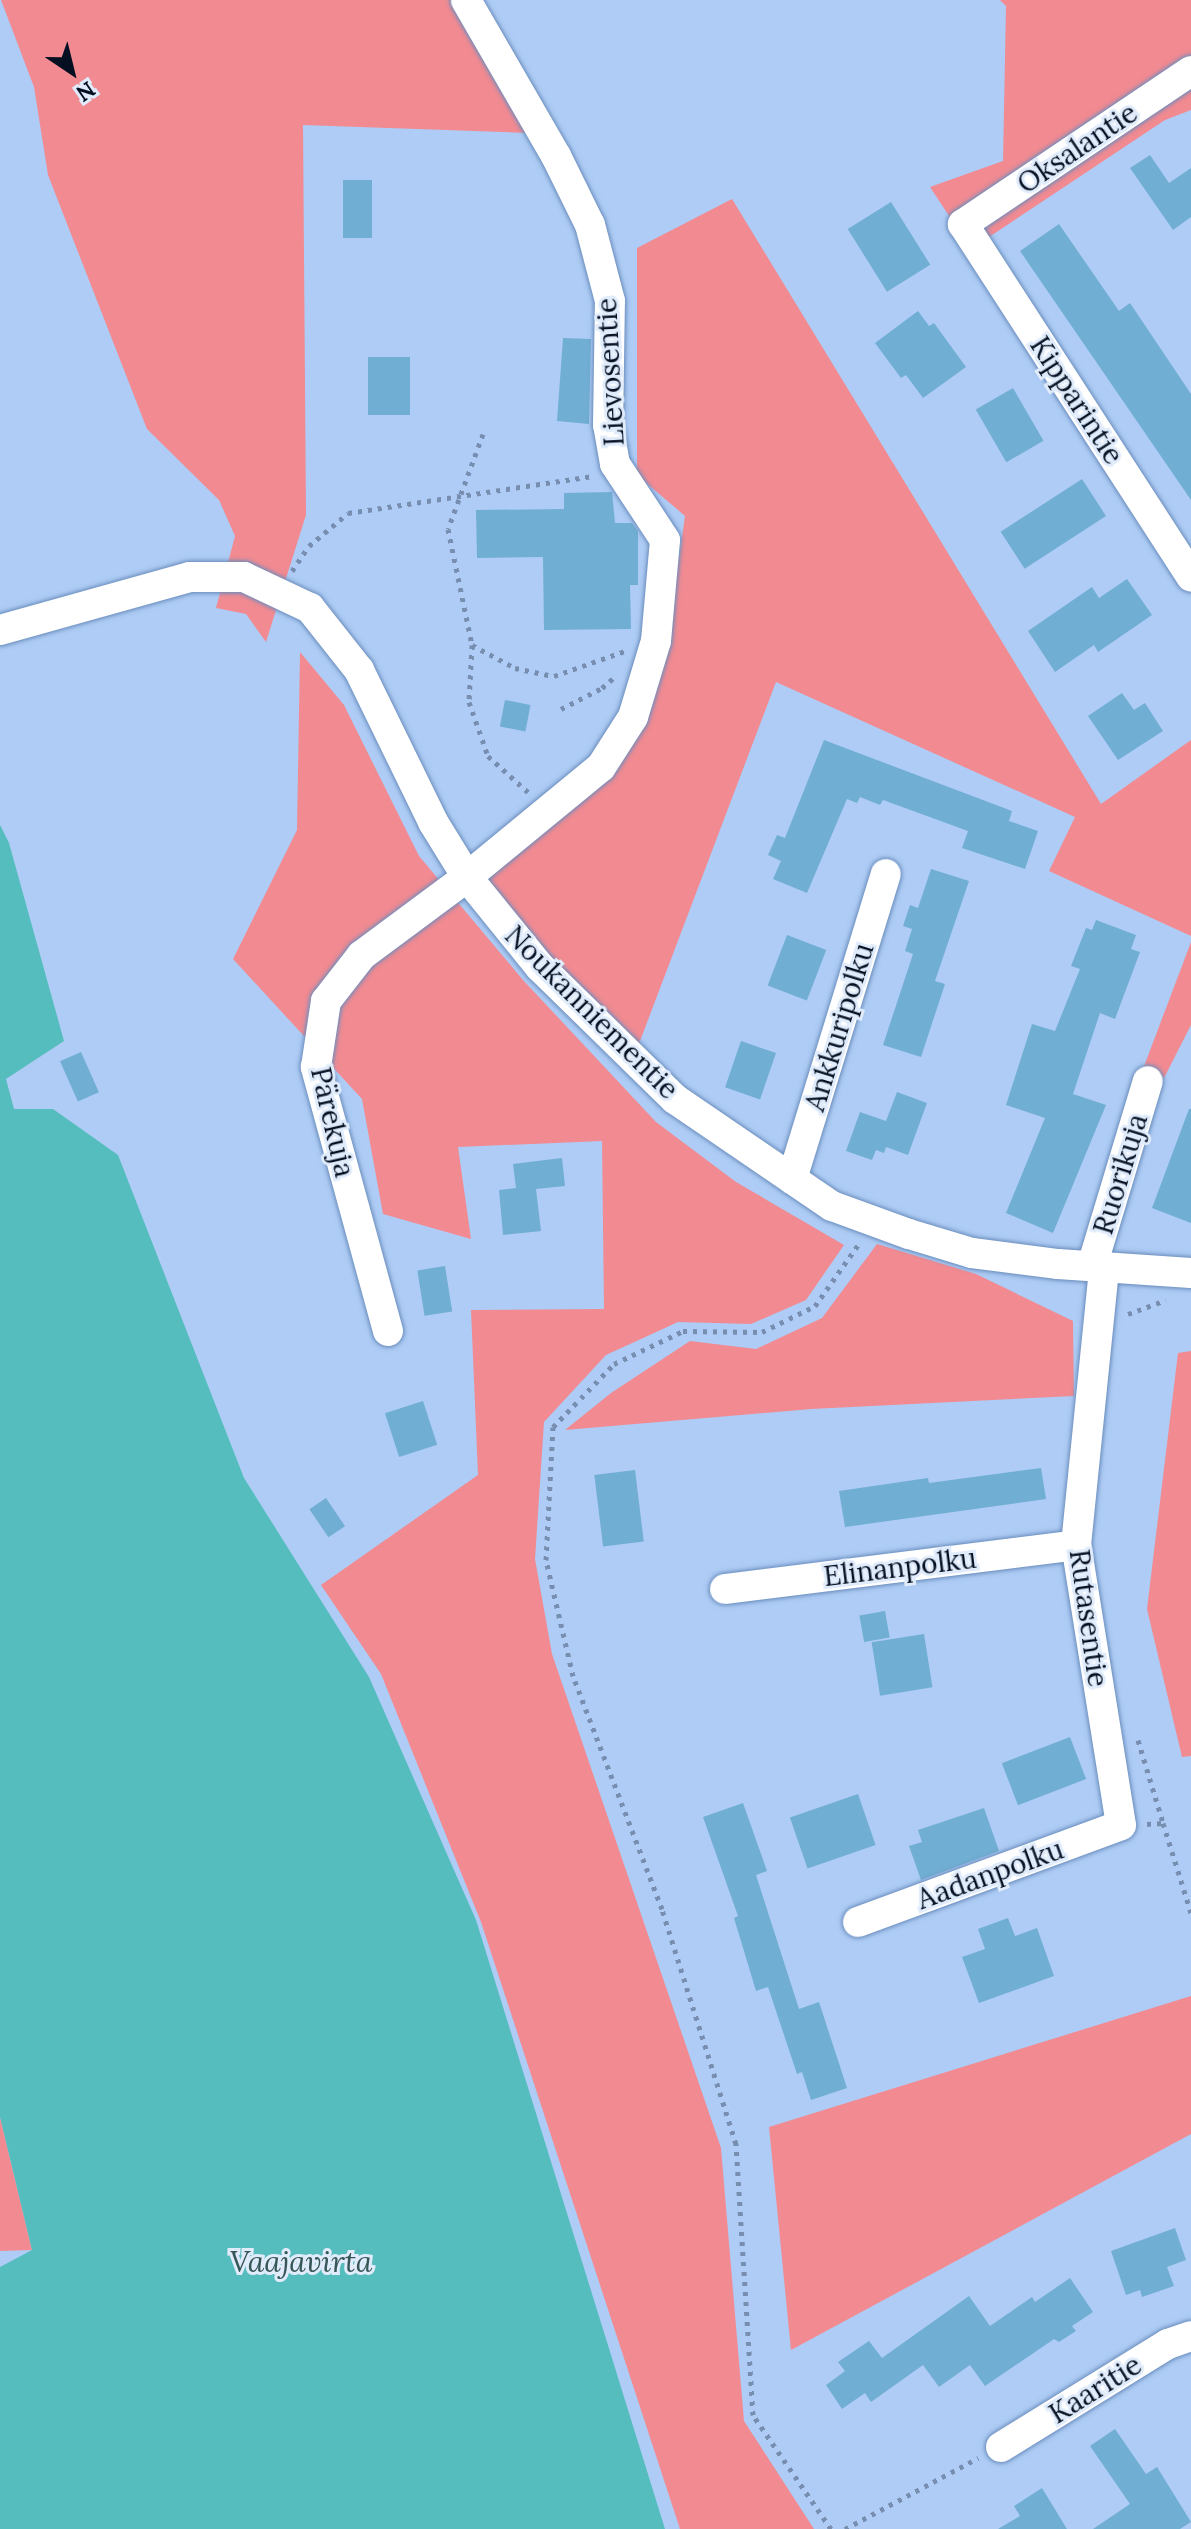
<!DOCTYPE html>
<html>
<head>
<meta charset="utf-8">
<style>
  body { margin:0 }
  #map { position:relative; width:1191px; height:2529px; overflow:hidden; background:#aeccf5; font-family:Lora,serif }
  div>[style] { position:absolute }
  [style*='--x'] { left:calc(var(--x)*1px); top:calc(var(--y)*1px); width:calc(var(--w)*1px); rotate:calc(var(--a)*1deg) }
  .green>* { inset:0; background:#f28a91 }
  .water>* { inset:0; background:#56bdbe }
  .building>* { inset:0; background:#71aed3; transform-origin:0 0 }
  .path>* { height:5px; margin-top:-2.5px; transform-origin:0; background:repeating-linear-gradient(90deg,#778eb0 0 4px,transparent 0 10px) }
  .roads { filter:drop-shadow(0 0 2px #6a8dbd) drop-shadow(0 0 2px #6a8dbd) }
  .minor>* { height:30px; margin:-15px; padding:0 15px; transform-origin:15px; border-radius:15px; background:#fff }
  span { translate:-50% -50%; white-space:nowrap; text-align:center; line-height:1.15; -webkit-text-stroke:6px #e0ebfb; paint-order:stroke }
  .street-label { font-size:28px; color:#040f21 }
  .water-label { font-size:30px; color:#375757; font-style:italic }
  .north { position:absolute; left:32px; top:32px; width:80px; height:80px; -webkit-text-stroke:6px #e0ebfb; paint-order:stroke; rotate:145deg; font-size:22px; font-weight:700; line-height:32px; text-align:center; color:#040f21 }
  .north::after { content:''; display:block; margin:auto; width:28px; height:36px; background:#040f21; clip-path:polygon(50% 0,100% 100%,50% 72%,0 100%) }
</style>
</head>
<body>
<div id="map">
  <div class="green">
    <div style="clip-path:polygon(1px 0,479px 0,528px 133px,303px 125px,306px 515px,266px 642px,246px 614px,216px 608px,235px 536px,219px 500px,147px 429px,48px 175px,34px 87px)"></div>
    <div style="clip-path:polygon(1000px 0,1191px 0,1191px 110px,1165px 120px,971px 249px,930px 187px,1003px 161px,1006px 6px)"></div>
    <div style="clip-path:polygon(732px 199px,1101px 804px,1191px 740px,1191px 936px,1049px 871px,1075px 817px,776px 682px,637px 1049px,547px 958px,482px 880px,608px 771px,667px 643px,685px 516px,637px 475px,637px 248px)"></div>
    <div style="clip-path:polygon(300px 652px,344px 705px,419px 856px,523px 980px,656px 1122px,736px 1182px,844px 1245px,806px 1300px,751px 1324px,678px 1322px,606px 1355px,544px 1422px,535px 1559px,552px 1654px,721px 2148px,744px 2421px,814px 2529px,680px 2529px,481px 1922px,381px 1674px,321px 1585px,478px 1475px,471px 1310px,604px 1309px,602px 1141px,458px 1147px,471px 1239px,383px 1214px,362px 1099px,233px 959px,297px 830px)"></div>
    <div style="clip-path:polygon(1191px 942px,1191px 1025px,1164px 1078px,1143px 1069px)"></div>
    <div style="clip-path:polygon(877px 1244px,976px 1274px,1073px 1321px,1074px 1396px,811px 1409px,565px 1430px,611px 1393px,690px 1341px,756px 1349px,822px 1318px)"></div>
    <div style="clip-path:polygon(1191px 1351px,1191px 1756px,1182px 1757px,1147px 1609px,1178px 1353px)"></div>
    <div style="clip-path:polygon(1191px 1996px,1191px 2134px,791px 2350px,769px 2127px)"></div>
    <div style="clip-path:polygon(0 2117px,32px 2250px,0 2251px)"></div>
  </div>
  <div class="water">
    <div style="clip-path:polygon(0 825px,9px 843px,64px 1041px,6px 1079px,14px 1109px,53px 1109px,118px 1155px,244px 1478px,369px 1677px,476px 1920px,665px 2529px,0 2529px,0 2267px,32px 2250px,0 2117px)"></div>
  </div>
  <div class="building">
    <div style="clip-path:polygon(1150px 155px,1169px 183px,1191px 168px,1191px 217px,1173px 230px,1130px 168px)"></div>
    <div style="left:343px;top:180px;width:29px;height:58px"></div>
    <div style="left:891px;top:202px;width:74px;height:51px;rotate:58deg"></div>
    <div style="clip-path:polygon(1059px 224px,1119px 311px,1130px 303px,1191px 394px,1191px 500px,1020px 251px)"></div>
    <div style="clip-path:polygon(918px 311px,929px 326px,934px 323px,966px 367px,923px 398px,906px 375px,901px 378px,875px 343px)"></div>
    <div style="clip-path:polygon(563px 338px,591px 339px,589px 424px,557px 421px)"></div>
    <div style="left:368px;top:357px;width:42px;height:58px"></div>
    <div style="left:1013px;top:388px;width:61px;height:43px;rotate:60deg"></div>
    <div style="left:1082px;top:479px;width:44px;height:97px;rotate:57deg"></div>
    <div style="clip-path:polygon(612px 492px,615px 523px,632px 523px,638px 531px,638px 585px,630px 585px,631px 629px,544px 630px,543px 557px,477px 558px,476px 510px,564px 509px,564px 493px)"></div>
    <div style="clip-path:polygon(1127px 579px,1152px 615px,1098px 652px,1094px 645px,1055px 672px,1028px 631px,1092px 587px,1099px 598px)"></div>
    <div style="clip-path:polygon(1122px 693px,1134px 710px,1145px 703px,1163px 731px,1118px 760px,1088px 716px)"></div>
    <div style="left:505px;top:700px;width:26px;height:27px;rotate:11deg"></div>
    <div style="clip-path:polygon(824px 740px,1012px 811px,1009px 821px,1038px 831px,1025px 869px,962px 848px,968px 831px,883px 800px,880px 805px,860px 797px,857px 803px,847px 799px,807px 893px,773px 879px,781px 861px,768px 855px,777px 835px,785px 838px)"></div>
    <div style="clip-path:polygon(931px 869px,969px 881px,935px 981px,945px 984px,921px 1057px,883px 1045px,913px 954px,905px 951px,912px 929px,903px 926px,910px 905px,918px 908px)"></div>
    <div style="clip-path:polygon(1096px 920px,1136px 935px,1131px 949px,1140px 952px,1115px 1019px,1100px 1013px,1073px 1094px,1106px 1105px,1053px 1233px,1006px 1213px,1045px 1118px,1006px 1105px,1032px 1024px,1055px 1031px,1080px 969px,1071px 966px,1086px 928px,1092px 930px)"></div>
    <div style="left:787px;top:935px;width:42px;height:54px;rotate:21deg"></div>
    <div style="left:741px;top:1041px;width:37px;height:49px;rotate:19deg"></div>
    <div style="left:81px;top:1052px;width:44px;height:23px;rotate:66deg"></div>
    <div style="clip-path:polygon(897px 1092px,927px 1103px,908px 1155px,886px 1147px,884px 1153px,876px 1150px,872px 1160px,846px 1151px,860px 1112px,886px 1121px)"></div>
    <div style="clip-path:polygon(1189px 1109px,1191px 1109px,1191px 1223px,1152px 1208px)"></div>
    <div style="clip-path:polygon(562px 1158px,565px 1186px,536px 1189px,541px 1231px,503px 1235px,499px 1190px,516px 1188px,513px 1164px)"></div>
    <div style="left:445px;top:1266px;width:46px;height:28px;rotate:81deg"></div>
    <div style="left:423px;top:1401px;width:46px;height:40px;rotate:72deg"></div>
    <div style="clip-path:polygon(1041px 1468px,1046px 1499px,845px 1527px,839px 1491px,928px 1478px,929px 1483px)"></div>
    <div style="left:635px;top:1470px;width:72px;height:41px;rotate:83deg"></div>
    <div style="left:326px;top:1498px;width:34px;height:20px;rotate:56deg"></div>
    <div style="left:885px;top:1611px;width:27px;height:26px;rotate:80deg"></div>
    <div style="left:924px;top:1634px;width:54px;height:53px;rotate:81deg"></div>
    <div style="left:1070px;top:1737px;width:45px;height:73px;rotate:69deg"></div>
    <div style="left:858px;top:1794px;width:54px;height:72px;rotate:71deg"></div>
    <div style="clip-path:polygon(743px 1803px,767px 1871px,756px 1875px,799px 2009px,819px 2002px,847px 2088px,811px 2100px,802px 2072px,797px 2074px,768px 1987px,756px 1991px,734px 1918px,738px 1916px,703px 1817px)"></div>
    <div style="clip-path:polygon(984px 1808px,999px 1851px,921px 1880px,909px 1846px,922px 1842px,918px 1830px)"></div>
    <div style="clip-path:polygon(1008px 1918px,1015px 1936px,1037px 1928px,1054px 1976px,979px 2003px,962px 1957px,985px 1949px,978px 1929px)"></div>
    <div style="clip-path:polygon(1175px 2228px,1186px 2260px,1167px 2267px,1174px 2286px,1142px 2297px,1140px 2290px,1126px 2295px,1111px 2251px)"></div>
    <div style="clip-path:polygon(1070px 2278px,1093px 2312px,1072px 2326px,1076px 2331px,1059px 2342px,1054px 2339px,985px 2386px,970px 2365px,939px 2387px,923px 2365px,871px 2402px,865px 2393px,842px 2409px,826px 2385px,845px 2371px,838px 2362px,869px 2341px,882px 2358px,969px 2296px,990px 2326px,1032px 2297px,1035px 2302px)"></div>
    <div style="clip-path:polygon(1115px 2429px,1146px 2474px,1157px 2467px,1191px 2522px,1180px 2529px,1093px 2529px,1130px 2504px,1090px 2446px)"></div>
    <div style="clip-path:polygon(1042px 2488px,1067px 2529px,998px 2529px,1020px 2516px,1014px 2506px)"></div>
  </div>
  <div class="path">
    <div style="--x:483;--y:434;--w:101;--a:110.2"></div>
    <div style="--x:448;--y:529;--w:118;--a:78.3"></div>
    <div style="--x:472;--y:645;--w:49;--a:28.1"></div>
    <div style="--x:515;--y:668;--w:40;--a:12"></div>
    <div style="--x:554;--y:676;--w:75;--a:-19.4"></div>
    <div style="--x:292;--y:571;--w:30;--a:-56"></div>
    <div style="--x:309;--y:546;--w:51;--a:-40.2"></div>
    <div style="--x:348;--y:513;--w:248;--a:-8.6"></div>
    <div style="--x:472;--y:645;--w:57;--a:93"></div>
    <div style="--x:469;--y:702;--w:57;--a:70.6"></div>
    <div style="--x:488;--y:756;--w:57;--a:42.1"></div>
    <div style="--x:561;--y:709;--w:46;--a:-27.1"></div>
    <div style="--x:602;--y:688;--w:18;--a:-41"></div>
    <div style="--x:1128;--y:1314;--w:40;--a:-20.2"></div>
    <div style="--x:1138;--y:1740;--w:87;--a:73.2"></div>
    <div style="--x:1147;--y:1824;--w:16;--a:-4"></div>
    <div style="--x:1163;--y:1823;--w:94;--a:72.7"></div>
    <div style="--x:831;--y:2529;--w:138;--a:-124.4"></div>
    <div style="--x:753;--y:2415;--w:272;--a:-93.6"></div>
    <div style="--x:736;--y:2144;--w:246;--a:-107.5"></div>
    <div style="--x:662;--y:1909;--w:249;--a:-110.9"></div>
    <div style="--x:573;--y:1676;--w:119;--a:-103.1"></div>
    <div style="--x:546;--y:1560;--w:133;--a:-87"></div>
    <div style="--x:553;--y:1427;--w:88;--a:-45.9"></div>
    <div style="--x:614;--y:1364;--w:76;--a:-25.6"></div>
    <div style="--x:683;--y:1331;--w:79;--a:0.7"></div>
    <div style="--x:762;--y:1332;--w:59;--a:-26.1"></div>
    <div style="--x:815;--y:1306;--w:75;--a:-54.8"></div>
    <div style="--x:845;--y:2529;--w:151;--a:-28.1"></div>
  </div>
  <div class="roads">
    <div class="minor">
      <div style="--x:1191;--y:71;--w:275;--a:146.1"></div>
      <div style="--x:963;--y:224;--w:420;--a:57.1"></div>
      <div style="--x:0;--y:630;--w:197;--a:-15.6"></div>
      <div style="--x:190;--y:577;--w:54;--a:0"></div>
      <div style="--x:244;--y:577;--w:73;--a:25.2"></div>
      <div style="--x:310;--y:608;--w:79;--a:51.7"></div>
      <div style="--x:359;--y:670;--w:169;--a:64"></div>
      <div style="--x:433;--y:822;--w:65;--a:58.3"></div>
      <div style="--x:467;--y:877;--w:116;--a:51"></div>
      <div style="--x:540;--y:967;--w:189;--a:44.4"></div>
      <div style="--x:675;--y:1099;--w:190;--a:34.3"></div>
      <div style="--x:832;--y:1206;--w:82;--a:20"></div>
      <div style="--x:909;--y:1234;--w:66;--a:16.8"></div>
      <div style="--x:972;--y:1253;--w:87;--a:7.3"></div>
      <div style="--x:1058;--y:1264;--w:133;--a:3.9"></div>
      <div style="--x:792;--y:1179;--w:319;--a:-72.9"></div>
      <div style="--x:1092;--y:1266;--w:193;--a:-73.2"></div>
      <div style="--x:388;--y:1331;--w:274;--a:-105.3"></div>
      <div style="--x:316;--y:1067;--w:67;--a:-81.4"></div>
      <div style="--x:326;--y:1001;--w:58;--a:-52"></div>
      <div style="--x:362;--y:955;--w:131;--a:-36.6"></div>
      <div style="--x:467;--y:877;--w:173;--a:-39.4"></div>
      <div style="--x:601;--y:767;--w:59;--a:-57.4"></div>
      <div style="--x:633;--y:717;--w:79;--a:-73.2"></div>
      <div style="--x:656;--y:641;--w:101;--a:-84.9"></div>
      <div style="--x:665;--y:540;--w:91;--a:-123.3"></div>
      <div style="--x:615;--y:464;--w:40;--a:-100"></div>
      <div style="--x:608;--y:425;--w:124;--a:-89.1"></div>
      <div style="--x:610;--y:301;--w:79;--a:-104.7"></div>
      <div style="--x:590;--y:225;--w:77;--a:-116.2"></div>
      <div style="--x:556;--y:156;--w:180;--a:-120"></div>
      <div style="--x:725;--y:1589;--w:354;--a:-7.1"></div>
      <div style="--x:858;--y:1922;--w:280;--a:-20.2"></div>
      <div style="--x:1121;--y:1825;--w:284;--a:-99.1"></div>
      <div style="--x:1076;--y:1545;--w:279;--a:-84.2"></div>
      <div style="--x:1001;--y:2447;--w:196;--a:-31.7"></div>
      <div style="--x:1168;--y:2344;--w:24;--a:-19"></div>
    </div>
  </div>
  <div class="street-label">
    <span style="left:1077px;top:148px;rotate:-34deg">Oksalantie</span>
    <span style="left:610px;top:372px;rotate:-93deg">Lievosentie</span>
    <span style="left:1077px;top:400px;rotate:57deg">Kipparintie</span>
    <span style="left:592px;top:1012px;rotate:45deg">Noukanniementie</span>
    <span style="left:839px;top:1027px;rotate:-73deg">Ankkuripolku</span>
    <span style="left:333px;top:1122px;rotate:77deg">Pärekuja</span>
    <span style="left:1120px;top:1174px;rotate:-73deg">Ruorikuja</span>
    <span style="left:900px;top:1567px;rotate:-7deg">Elinanpolku</span>
    <span style="left:1089px;top:1618px;rotate:82deg">Rutasentie</span>
    <span style="left:990px;top:1874px;rotate:-20deg">Aadanpolku</span>
    <span style="left:1095px;top:2389px;rotate:-32deg">Kaaritie</span>
  </div>
  <div class="water-label">
    <span style="left:301px;top:2261px">Vaajavirta</span>
  </div>
  <div class="north">N</div>
</div>
</body>
</html>
